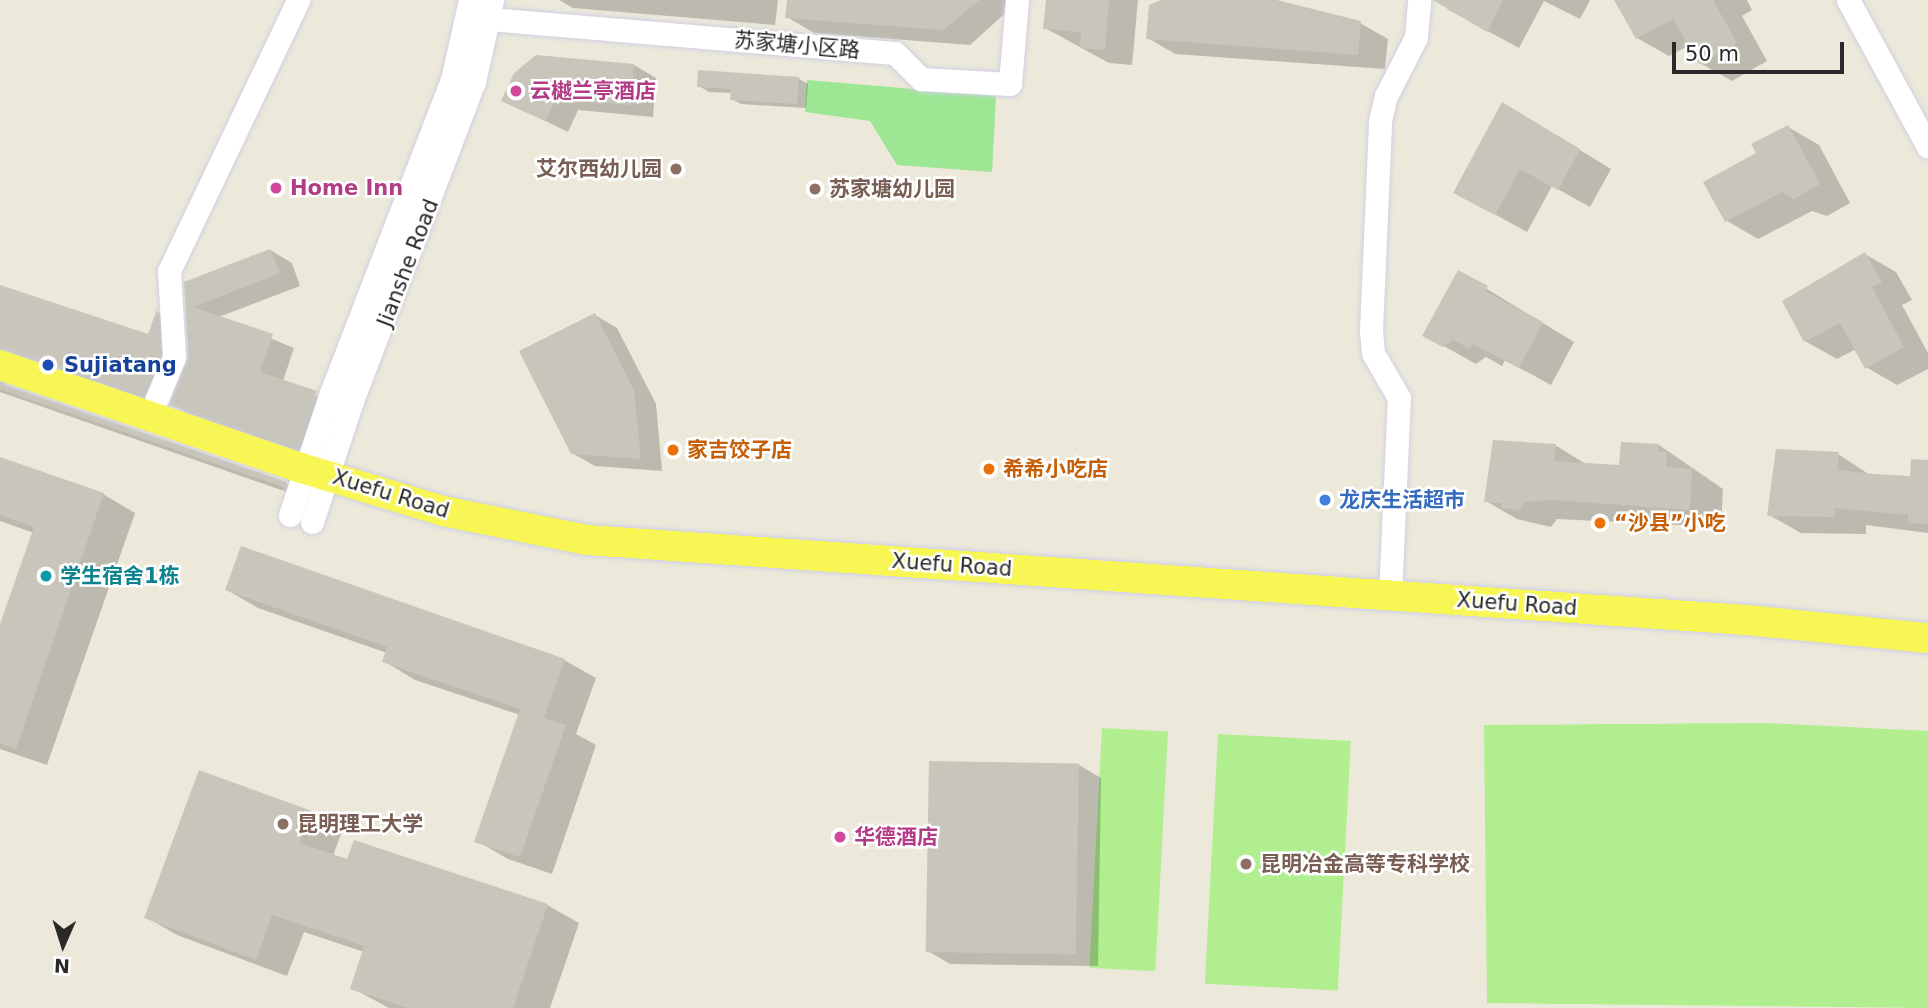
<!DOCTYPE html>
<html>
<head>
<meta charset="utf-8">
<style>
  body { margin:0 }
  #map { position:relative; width:1928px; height:1008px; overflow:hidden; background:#ece9da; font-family:"DejaVu Sans","Noto Sans SC",sans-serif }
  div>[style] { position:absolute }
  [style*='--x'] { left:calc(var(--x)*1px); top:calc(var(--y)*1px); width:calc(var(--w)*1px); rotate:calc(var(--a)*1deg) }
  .green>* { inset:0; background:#9de694 }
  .pitch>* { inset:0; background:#b0ee8f; transform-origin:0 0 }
  .shadow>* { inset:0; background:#0003 }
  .building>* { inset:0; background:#c8c5ba; transform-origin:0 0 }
  .roads { filter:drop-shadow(0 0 2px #d0d0e3) drop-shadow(0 0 2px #d0d0e3) }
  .minor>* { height:23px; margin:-11.5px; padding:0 11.5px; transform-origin:11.5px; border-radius:11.5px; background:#fff }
  .major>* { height:30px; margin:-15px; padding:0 15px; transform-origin:15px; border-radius:15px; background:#f7f655 }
  .dots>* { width:19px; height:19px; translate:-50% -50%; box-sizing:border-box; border:4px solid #fff; border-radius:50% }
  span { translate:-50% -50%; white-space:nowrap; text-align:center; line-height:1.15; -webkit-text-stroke:5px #fff; paint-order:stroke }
  .street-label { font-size:21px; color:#292929 }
  .hotel-label { font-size:21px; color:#b23c85; font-weight:700 }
  .left { translate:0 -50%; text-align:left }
  .education-label { font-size:21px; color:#785e54; font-weight:700 }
  .right { translate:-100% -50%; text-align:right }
  .transit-label { font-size:21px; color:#164399; font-weight:700 }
  .food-label { font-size:21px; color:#c56008; font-weight:700 }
  .shop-label { font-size:21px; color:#366cbe; font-weight:700 }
  .culture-label { font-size:21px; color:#0d838f; font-weight:700 }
  .north { position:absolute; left:28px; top:910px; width:70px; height:70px; -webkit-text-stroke:5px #fff; paint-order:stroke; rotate:183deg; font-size:19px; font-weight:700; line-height:28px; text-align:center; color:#292929 }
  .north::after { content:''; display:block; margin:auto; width:24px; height:32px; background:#292929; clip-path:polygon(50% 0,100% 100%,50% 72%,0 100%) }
  .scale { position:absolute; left:1672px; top:42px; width:172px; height:32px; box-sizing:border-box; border:4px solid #292929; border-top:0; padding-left:9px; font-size:21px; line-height:24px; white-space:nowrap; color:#292929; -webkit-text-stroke:5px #fff; paint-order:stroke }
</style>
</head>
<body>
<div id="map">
  <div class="green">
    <div style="clip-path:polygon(807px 80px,996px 96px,992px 172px,897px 165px,870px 121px,805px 112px)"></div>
  </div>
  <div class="pitch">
    <div style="clip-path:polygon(1767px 723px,1928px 731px,1928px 1008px,1487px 1003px,1484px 725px)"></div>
    <div style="left:1102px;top:728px;width:66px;height:240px;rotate:3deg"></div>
    <div style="left:1218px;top:734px;width:133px;height:250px;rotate:3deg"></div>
  </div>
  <div class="shadow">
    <div style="clip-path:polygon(559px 0,778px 0,775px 25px,573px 8px)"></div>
    <div style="clip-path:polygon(788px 0,1020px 0,970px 45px,814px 33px,787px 17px)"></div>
    <div style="clip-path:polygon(1047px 0,1138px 0,1132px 65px,1109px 63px,1045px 28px)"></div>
    <div style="clip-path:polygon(1165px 0,1270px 0,1360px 23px,1388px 39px,1385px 69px,1175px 54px,1148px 38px)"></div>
    <div style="clip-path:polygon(1452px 0,1590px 0,1580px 19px,1544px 1px,1519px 48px,1447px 9px)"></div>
    <div style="clip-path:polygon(1616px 0,1747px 0,1752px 10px,1742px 16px,1767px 61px,1732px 81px,1700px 63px,1690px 45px,1669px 56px,1637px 38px)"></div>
    <div style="clip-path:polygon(634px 65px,656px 78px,653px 117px,578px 110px,568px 132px,503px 100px)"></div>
    <div style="clip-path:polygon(798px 78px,808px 84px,806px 108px,741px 104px,732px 99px,732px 93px,709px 92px,699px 86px)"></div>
    <div style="clip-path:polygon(1534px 122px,1611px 169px,1590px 207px,1552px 186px,1527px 232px,1487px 210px)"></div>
    <div style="clip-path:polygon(1788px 127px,1819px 145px,1850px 203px,1827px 216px,1812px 211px,1758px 239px,1727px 221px,1706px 182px,1759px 154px)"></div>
    <div style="clip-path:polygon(270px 250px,292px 263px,300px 286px,219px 317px,294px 348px,283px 381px,338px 405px,320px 459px,193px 416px,172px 404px,190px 357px,186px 284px)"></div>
    <div style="clip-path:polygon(1865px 254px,1896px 272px,1912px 300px,1902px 305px,1928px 353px,1928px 369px,1897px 385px,1866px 367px,1856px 349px,1837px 359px,1805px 341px)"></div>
    <div style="clip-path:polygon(1459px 272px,1574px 342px,1551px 385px,1505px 360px,1502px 366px,1486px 357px,1476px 364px,1424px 335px)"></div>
    <div style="clip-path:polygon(0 287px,149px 337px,158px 312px,179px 324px,165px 407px,10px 364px,4px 383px,10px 389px,286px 483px,307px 499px,0 392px)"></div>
    <div style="clip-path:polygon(595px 315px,617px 328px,656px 404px,662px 471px,595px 466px,572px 453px)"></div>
    <div style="clip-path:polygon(1555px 445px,1586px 464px,1620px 466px,1659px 445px,1723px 489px,1721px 527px,1557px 519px,1551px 527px,1517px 519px,1486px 501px)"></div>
    <div style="clip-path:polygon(1838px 454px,1870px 475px,1911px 477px,1928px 462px,1928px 533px,1866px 525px,1866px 534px,1801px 533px,1769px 515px)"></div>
    <div style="clip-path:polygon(0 459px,103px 494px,135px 513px,47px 765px,0 749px,0 630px,34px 533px,0 521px)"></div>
    <div style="clip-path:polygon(227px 590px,564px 660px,596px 678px,576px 734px,596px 745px,552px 874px,508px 859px,477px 841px,520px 715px,415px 680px,384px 661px,387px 653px,258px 608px)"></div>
    <div style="clip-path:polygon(1079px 765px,1101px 778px,1098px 966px,950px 964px,928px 951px)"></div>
    <div style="clip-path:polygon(311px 813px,342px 831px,333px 856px,547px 905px,579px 923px,550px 1008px,389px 1008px,352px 988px,364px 952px,304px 932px,287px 976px,177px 935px,146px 917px)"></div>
  </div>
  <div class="building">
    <div style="clip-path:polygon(787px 0,980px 0,943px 30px,785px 18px)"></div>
    <div style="clip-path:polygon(1046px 0,1109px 0,1105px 50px,1080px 48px,1081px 32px,1043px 29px)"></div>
    <div style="clip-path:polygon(1161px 0,1277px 0,1361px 21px,1358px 55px,1146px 39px,1149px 5px)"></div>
    <div style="clip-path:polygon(1433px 0,1503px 0,1487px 32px)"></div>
    <div style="clip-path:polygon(1614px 0,1713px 0,1737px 43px,1699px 64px,1673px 19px,1636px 39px)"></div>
    <div style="clip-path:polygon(536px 55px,634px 64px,631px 105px,556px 99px,545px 121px,501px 101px,514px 73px)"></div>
    <div style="clip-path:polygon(698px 70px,799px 77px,797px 104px,730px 100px,731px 89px,697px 87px)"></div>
    <div style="clip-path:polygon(1502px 102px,1580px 149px,1558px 190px,1520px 169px,1495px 215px,1453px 193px)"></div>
    <div style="clip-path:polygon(1788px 125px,1820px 184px,1794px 199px,1782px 192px,1725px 222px,1703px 182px,1756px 153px,1751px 144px)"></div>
    <div style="clip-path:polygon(270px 249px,280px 273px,193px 307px,273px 334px,260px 372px,317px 391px,298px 448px,169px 405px,188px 357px,184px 282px)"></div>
    <div style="clip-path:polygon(1865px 252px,1882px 282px,1872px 287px,1904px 347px,1865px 369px,1840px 323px,1804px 342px,1782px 301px)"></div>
    <div style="clip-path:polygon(1458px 270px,1488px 286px,1485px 291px,1543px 322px,1519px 368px,1473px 344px,1470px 349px,1453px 340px,1443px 347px,1422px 336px)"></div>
    <div style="clip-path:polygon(0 285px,148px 334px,157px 309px,160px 355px,143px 395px,0 348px)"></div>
    <div style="clip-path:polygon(595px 313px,634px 390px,641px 459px,571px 454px,519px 351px)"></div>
    <div style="left:0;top:383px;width:303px;height:6px;rotate:19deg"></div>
    <div style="clip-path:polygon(1493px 440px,1556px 444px,1554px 461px,1619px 465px,1621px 442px,1659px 444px,1659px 452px,1667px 452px,1666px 467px,1692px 469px,1690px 510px,1552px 500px,1525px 502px,1519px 510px,1501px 508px,1502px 503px,1484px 502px)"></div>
    <div style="clip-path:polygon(1776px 449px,1839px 452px,1838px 470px,1874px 474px,1910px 476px,1911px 459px,1928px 460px,1928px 524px,1908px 523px,1908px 515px,1835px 508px,1835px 517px,1767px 516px)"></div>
    <div style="clip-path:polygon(0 457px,104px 493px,16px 749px,0 743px,0 624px,34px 527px,0 515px)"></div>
    <div style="clip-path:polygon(241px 546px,565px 659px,544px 718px,566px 725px,520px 857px,474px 842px,520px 709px,382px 662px,387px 647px,225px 590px)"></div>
    <div style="left:929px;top:761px;width:150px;height:191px;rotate:1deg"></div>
    <div style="clip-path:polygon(199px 770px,312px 811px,300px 843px,347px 859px,354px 840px,548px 904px,513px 1008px,408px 1008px,350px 989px,364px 946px,272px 915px,256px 960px,144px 918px)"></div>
  </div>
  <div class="roads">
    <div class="minor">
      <div style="--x:1848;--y:0;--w:167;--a:61.4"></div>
      <div style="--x:489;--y:19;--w:407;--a:4.8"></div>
      <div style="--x:895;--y:53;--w:37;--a:45"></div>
      <div style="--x:921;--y:79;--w:89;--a:3.2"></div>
      <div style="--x:1010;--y:84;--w:84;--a:-85.2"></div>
      <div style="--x:150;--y:415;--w:63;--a:-67.5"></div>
      <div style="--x:174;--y:357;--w:86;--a:-93.3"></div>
      <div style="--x:169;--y:271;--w:300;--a:-64.5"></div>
      <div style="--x:290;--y:515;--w:129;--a:-71.4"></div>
      <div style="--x:331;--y:393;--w:336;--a:-68.9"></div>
      <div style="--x:452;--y:80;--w:82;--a:-77.3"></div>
      <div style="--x:312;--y:522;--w:127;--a:-71.7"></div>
      <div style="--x:352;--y:401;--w:342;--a:-69.1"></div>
      <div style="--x:474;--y:82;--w:84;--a:-77.6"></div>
      <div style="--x:1390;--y:595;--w:197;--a:-87.4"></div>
      <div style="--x:1399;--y:398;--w:52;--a:-120"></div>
      <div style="--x:1373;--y:353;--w:23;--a:-95"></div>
      <div style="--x:1371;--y:330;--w:209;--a:-87.5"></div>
      <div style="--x:1380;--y:121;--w:26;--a:-77"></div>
      <div style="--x:1386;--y:96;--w:66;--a:-63"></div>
      <div style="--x:1416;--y:37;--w:37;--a:-85"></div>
    </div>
    <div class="major">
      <div style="--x:0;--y:365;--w:315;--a:18.9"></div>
      <div style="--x:298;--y:467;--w:152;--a:16.9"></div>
      <div style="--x:443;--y:511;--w:147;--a:11.4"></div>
      <div style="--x:587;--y:540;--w:1163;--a:3.95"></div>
      <div style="--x:1747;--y:620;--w:182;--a:5.7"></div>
    </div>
  </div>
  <div class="dots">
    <div style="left:516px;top:91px;background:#d1479c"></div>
    <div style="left:676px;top:169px;background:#8d6e63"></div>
    <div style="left:276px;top:188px;background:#d1479c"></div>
    <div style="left:815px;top:189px;background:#8d6e63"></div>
    <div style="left:48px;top:365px;background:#1a4fb4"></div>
    <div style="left:673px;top:450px;background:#e8710a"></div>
    <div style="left:989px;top:469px;background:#e8710a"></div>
    <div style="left:1325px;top:500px;background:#3f7fe0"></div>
    <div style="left:1600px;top:523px;background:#e8710a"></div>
    <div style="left:46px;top:576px;background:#0f9aa8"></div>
    <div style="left:283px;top:824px;background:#8d6e63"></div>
    <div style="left:840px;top:837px;background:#d1479c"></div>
    <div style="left:1246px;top:864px;background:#8d6e63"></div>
  </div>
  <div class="street-label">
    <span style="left:797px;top:45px;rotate:5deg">苏家塘小区路</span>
    <span style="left:408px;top:263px;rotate:-69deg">Jianshe Road</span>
    <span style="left:391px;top:494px;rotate:17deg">Xuefu Road</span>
    <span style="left:952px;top:565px;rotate:4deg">Xuefu Road</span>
    <span style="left:1517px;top:604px;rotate:4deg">Xuefu Road</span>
  </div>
  <div class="hotel-label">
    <span class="left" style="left:530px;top:91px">云樾兰亭酒店</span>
    <span class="left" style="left:290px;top:188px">Home Inn</span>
    <span class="left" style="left:854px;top:837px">华德酒店</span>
  </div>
  <div class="education-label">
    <span class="right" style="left:662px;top:169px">艾尔西幼儿园</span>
    <span class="left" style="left:829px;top:189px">苏家塘幼儿园</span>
    <span class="left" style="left:297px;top:824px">昆明理工大学</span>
    <span class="left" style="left:1260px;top:864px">昆明冶金高等专科学校</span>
  </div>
  <div class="transit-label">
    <span class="left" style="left:64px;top:365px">Sujiatang</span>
  </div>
  <div class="food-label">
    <span class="left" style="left:687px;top:450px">家吉饺子店</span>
    <span class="left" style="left:1003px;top:469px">希希小吃店</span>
    <span class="left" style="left:1614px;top:523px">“沙县”小吃</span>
  </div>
  <div class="shop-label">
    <span class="left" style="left:1339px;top:500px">龙庆生活超市</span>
  </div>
  <div class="culture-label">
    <span class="left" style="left:60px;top:576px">学生宿舍1栋</span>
  </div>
  <div class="north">N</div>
  <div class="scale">50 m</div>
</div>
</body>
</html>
